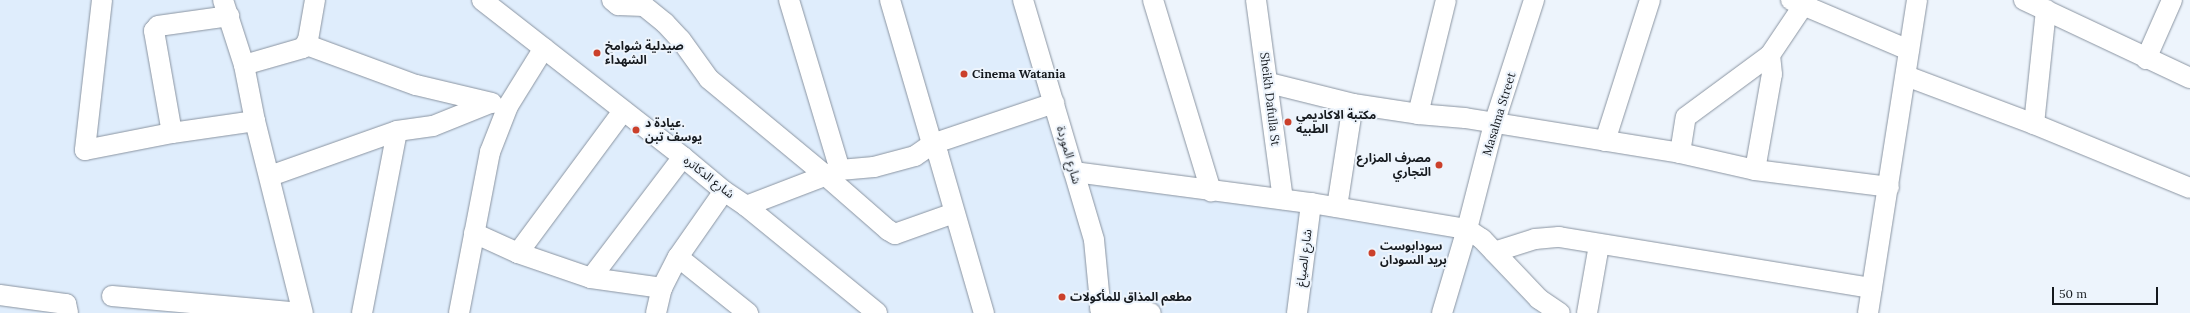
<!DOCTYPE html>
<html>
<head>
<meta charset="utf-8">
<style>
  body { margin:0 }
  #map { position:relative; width:2190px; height:313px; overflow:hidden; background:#edf4fc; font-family:Lora,"Noto Sans Arabic",serif }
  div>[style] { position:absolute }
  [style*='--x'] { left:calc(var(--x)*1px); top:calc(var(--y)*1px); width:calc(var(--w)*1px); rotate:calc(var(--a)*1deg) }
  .built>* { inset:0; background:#dfedfc }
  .roads { filter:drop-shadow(0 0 1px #8a94a1) drop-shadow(0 0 1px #8a94a1) }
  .minor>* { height:20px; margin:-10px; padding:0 10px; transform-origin:10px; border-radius:10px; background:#fff }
  .dots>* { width:11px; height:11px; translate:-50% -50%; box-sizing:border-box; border:2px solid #edf4fc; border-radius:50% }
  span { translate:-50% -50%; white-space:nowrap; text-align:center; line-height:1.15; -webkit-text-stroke:4px #edf4fc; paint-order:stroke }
  .poi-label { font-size:12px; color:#15191e; font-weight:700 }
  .left { translate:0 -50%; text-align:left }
  .right { translate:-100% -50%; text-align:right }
  .street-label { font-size:12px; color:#15191e }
  .scale { position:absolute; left:2052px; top:287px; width:106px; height:18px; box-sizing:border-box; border:2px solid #15191e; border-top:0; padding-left:5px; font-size:12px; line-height:14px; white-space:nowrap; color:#15191e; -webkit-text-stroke:3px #edf4fc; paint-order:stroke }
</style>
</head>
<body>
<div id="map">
  <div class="built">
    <div style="clip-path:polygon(0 0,1018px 0,1071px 162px,1478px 229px,1568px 313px,0 313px)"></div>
  </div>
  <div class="roads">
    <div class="minor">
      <div style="--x:102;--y:0;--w:151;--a:96.5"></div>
      <div style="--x:85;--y:150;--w:89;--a:-11.1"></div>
      <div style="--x:172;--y:133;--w:84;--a:-8.2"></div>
      <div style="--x:223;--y:0;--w:68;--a:72.1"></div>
      <div style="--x:244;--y:65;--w:57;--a:78.9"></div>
      <div style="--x:255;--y:121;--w:198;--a:76"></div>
      <div style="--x:482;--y:0;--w:255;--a:38"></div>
      <div style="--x:683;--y:157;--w:53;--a:39.7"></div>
      <div style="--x:724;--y:191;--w:27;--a:34"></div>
      <div style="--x:746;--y:206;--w:169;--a:39.2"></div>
      <div style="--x:612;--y:0;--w:8;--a:40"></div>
      <div style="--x:618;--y:5;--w:26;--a:2"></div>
      <div style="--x:644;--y:6;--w:27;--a:39"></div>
      <div style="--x:665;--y:23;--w:23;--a:47"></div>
      <div style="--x:681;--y:40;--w:48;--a:54.3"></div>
      <div style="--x:709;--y:79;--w:151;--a:39.6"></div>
      <div style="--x:825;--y:175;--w:84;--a:41.1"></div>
      <div style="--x:888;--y:230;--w:8;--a:30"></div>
      <div style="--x:895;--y:234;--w:63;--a:-19.6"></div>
      <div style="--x:789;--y:0;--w:177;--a:73.3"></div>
      <div style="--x:890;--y:0;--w:150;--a:73.7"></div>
      <div style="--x:932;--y:144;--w:12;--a:59"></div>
      <div style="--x:938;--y:154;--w:166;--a:73.9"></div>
      <div style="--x:1023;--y:0;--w:250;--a:73.5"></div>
      <div style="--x:1094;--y:240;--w:73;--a:84.5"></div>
      <div style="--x:1153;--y:0;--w:200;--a:73.1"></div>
      <div style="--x:1256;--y:0;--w:201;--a:82.3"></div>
      <div style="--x:1791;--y:0;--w:128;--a:23"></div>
      <div style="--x:2024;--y:0;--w:183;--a:25.2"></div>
      <div style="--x:307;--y:45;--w:116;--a:20.2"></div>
      <div style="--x:416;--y:85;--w:78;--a:13.3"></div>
      <div style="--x:2146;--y:59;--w:64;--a:-66.2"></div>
      <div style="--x:244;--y:65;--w:61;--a:-16.1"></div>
      <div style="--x:303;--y:48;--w:9;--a:-58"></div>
      <div style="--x:308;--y:40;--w:41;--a:-80.1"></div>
      <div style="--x:1906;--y:76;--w:137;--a:20.6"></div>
      <div style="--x:2034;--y:124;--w:169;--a:22.3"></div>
      <div style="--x:1269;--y:83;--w:87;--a:14"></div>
      <div style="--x:1353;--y:104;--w:66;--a:8.7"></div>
      <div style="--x:1418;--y:114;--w:47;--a:4.9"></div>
      <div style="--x:1465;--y:118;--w:218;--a:9.2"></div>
      <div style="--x:1680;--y:153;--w:77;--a:12.8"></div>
      <div style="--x:1755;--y:170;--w:135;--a:7.2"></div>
      <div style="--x:1418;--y:114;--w:117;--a:-76.2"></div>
      <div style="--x:2034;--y:124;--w:115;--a:-84"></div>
      <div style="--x:172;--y:133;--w:104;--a:-100"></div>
      <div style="--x:154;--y:31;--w:6;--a:-51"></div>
      <div style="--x:158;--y:26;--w:72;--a:-8"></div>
      <div style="--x:1605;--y:141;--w:148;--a:-72.3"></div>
      <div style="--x:1680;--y:153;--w:36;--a:-81"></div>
      <div style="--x:1686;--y:117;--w:104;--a:-36.4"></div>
      <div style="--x:1770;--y:55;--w:66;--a:-56.1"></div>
      <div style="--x:1755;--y:170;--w:97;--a:-80"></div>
      <div style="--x:1772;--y:74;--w:19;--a:-96"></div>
      <div style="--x:1074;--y:172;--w:239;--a:7.5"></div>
      <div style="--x:1311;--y:203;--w:158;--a:9.5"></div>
      <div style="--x:1467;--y:229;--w:18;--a:34"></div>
      <div style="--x:1482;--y:239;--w:83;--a:46.5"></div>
      <div style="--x:1539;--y:299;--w:25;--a:34"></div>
      <div style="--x:270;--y:176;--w:135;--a:-19.5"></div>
      <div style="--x:397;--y:131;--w:36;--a:-8"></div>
      <div style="--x:433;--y:126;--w:61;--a:-22"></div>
      <div style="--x:746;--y:206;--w:101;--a:-21"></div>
      <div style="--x:840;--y:170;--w:34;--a:-5"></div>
      <div style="--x:874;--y:167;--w:42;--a:-15"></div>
      <div style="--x:915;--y:156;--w:21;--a:-35"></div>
      <div style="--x:932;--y:144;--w:129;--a:-18.6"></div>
      <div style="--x:1337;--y:207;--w:104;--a:-81.2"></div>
      <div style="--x:474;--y:233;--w:48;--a:24.4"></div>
      <div style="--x:518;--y:253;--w:77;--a:18.9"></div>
      <div style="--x:591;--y:278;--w:72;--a:8"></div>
      <div style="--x:662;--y:288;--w:35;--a:-63"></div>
      <div style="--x:678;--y:257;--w:80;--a:-55.1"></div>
      <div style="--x:1494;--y:252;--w:43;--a:-17.6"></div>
      <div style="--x:1535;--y:239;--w:24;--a:-5"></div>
      <div style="--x:1559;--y:237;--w:317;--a:9.3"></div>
      <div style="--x:518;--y:253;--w:177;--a:-53.5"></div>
      <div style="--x:678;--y:257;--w:90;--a:38.7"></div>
      <div style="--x:591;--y:278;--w:152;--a:-52.8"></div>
      <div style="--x:0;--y:295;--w:67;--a:7.8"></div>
      <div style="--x:66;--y:304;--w:9;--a:77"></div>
      <div style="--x:112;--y:296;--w:190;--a:5.1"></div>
      <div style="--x:1100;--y:308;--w:51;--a:5.6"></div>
      <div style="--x:362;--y:313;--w:185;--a:-79.1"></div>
      <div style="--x:459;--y:313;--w:164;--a:-79.1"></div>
      <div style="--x:490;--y:152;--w:49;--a:-68.6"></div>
      <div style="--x:508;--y:106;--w:68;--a:-58.2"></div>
      <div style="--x:656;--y:313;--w:26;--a:-77"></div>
      <div style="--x:1297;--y:313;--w:111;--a:-82.7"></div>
      <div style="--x:1442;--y:313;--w:88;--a:-73.4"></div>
      <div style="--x:1467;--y:229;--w:108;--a:-75.6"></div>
      <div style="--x:1494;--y:124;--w:130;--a:-72.1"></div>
      <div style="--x:1587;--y:313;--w:69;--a:-80"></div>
      <div style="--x:1868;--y:313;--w:317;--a:-81.1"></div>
    </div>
  </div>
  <div class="dots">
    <div style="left:597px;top:53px;background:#cb402b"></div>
    <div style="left:964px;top:74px;background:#cb402b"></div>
    <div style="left:1288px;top:122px;background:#cb402b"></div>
    <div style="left:636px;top:130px;background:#cb402b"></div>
    <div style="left:1439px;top:165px;background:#cb402b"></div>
    <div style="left:1372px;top:253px;background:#cb402b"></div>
    <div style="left:1062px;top:297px;background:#cb402b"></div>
  </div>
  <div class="poi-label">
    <span class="left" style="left:605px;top:53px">صيدلية شوامخ<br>الشهداء</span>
    <span class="left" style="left:972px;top:74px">Cinema Watania</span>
    <span class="left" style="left:1296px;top:122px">مكتبة الاكاديمي<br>الطبيه</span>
    <span class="left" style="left:645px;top:130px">عيادة د.<br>يوسف تبن</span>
    <span class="right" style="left:1431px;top:165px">مصرف المزارع<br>التجاري</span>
    <span class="left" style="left:1380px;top:253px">سودابوست<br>بريد السودان</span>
    <span class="left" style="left:1070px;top:297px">مطعم المذاق للمأكولات</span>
  </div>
  <div class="street-label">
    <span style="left:1270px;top:99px;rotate:83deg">Sheikh Dafulla St</span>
    <span style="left:1499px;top:114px;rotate:-73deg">Masalma Street</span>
    <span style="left:1069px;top:155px;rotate:74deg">شارع الموردة</span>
    <span style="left:709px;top:177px;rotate:38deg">شارع الدكاتره</span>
    <span style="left:1304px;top:258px;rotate:-83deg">شارع الصياغ</span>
  </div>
  <div class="scale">50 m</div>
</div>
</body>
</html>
